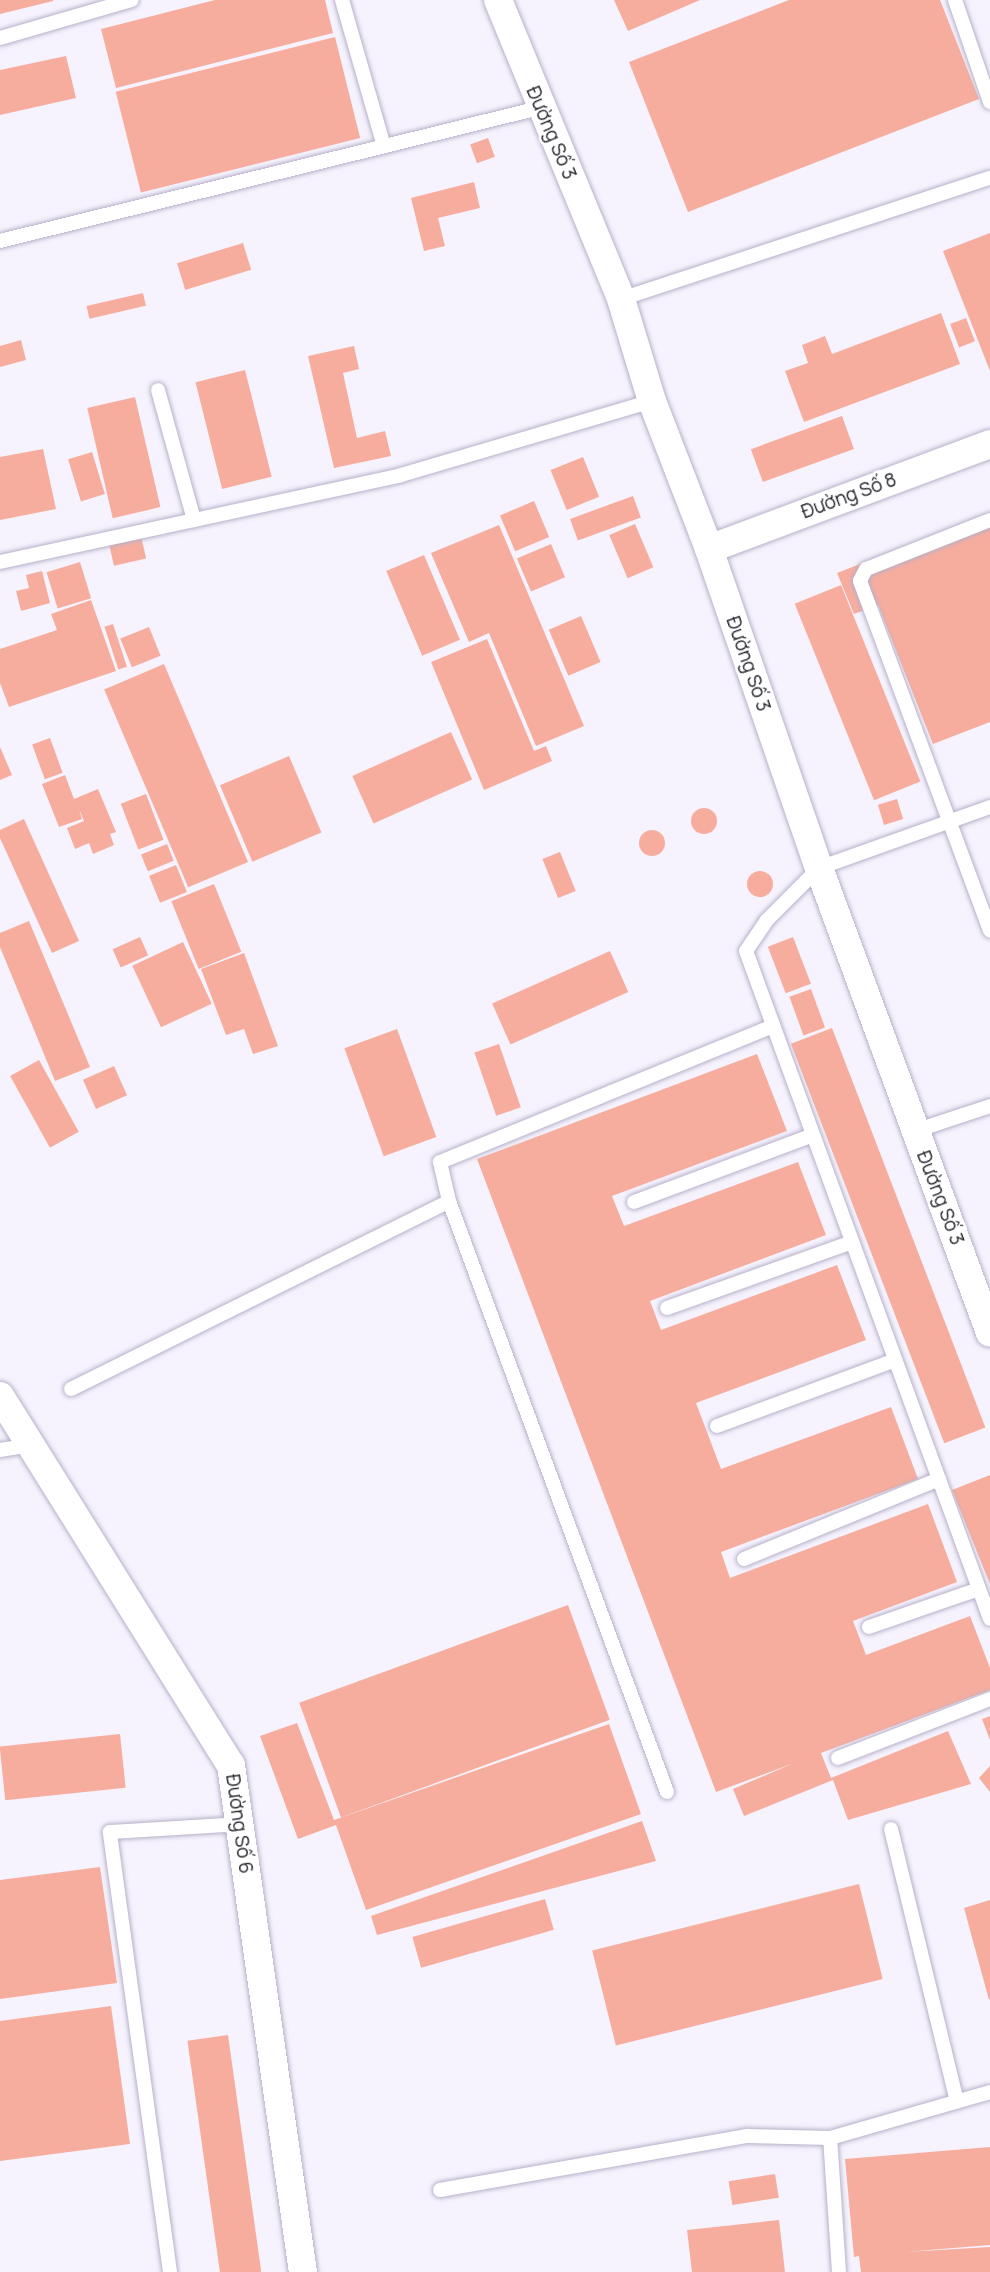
<!DOCTYPE html>
<html>
<head>
<meta charset="utf-8">
<style>
  body { margin:0 }
  #map { position:relative; width:990px; height:2272px; overflow:hidden; background:#f6f3fe; font-family:Manrope,sans-serif }
  div>[style] { position:absolute }
  [style*='--x'] { left:calc(var(--x)*1px); top:calc(var(--y)*1px); width:calc(var(--w)*1px); rotate:calc(var(--a)*1deg) }
  .building>* { inset:0; background:#f7ad9e; transform-origin:0 0 }
  .round { border-radius:50% }
  .roads { filter:drop-shadow(0 0 2px #b7b0c9) drop-shadow(0 0 2px #b7b0c9) }
  .lane>* { height:14px; margin:-7px; padding:0 7px; transform-origin:7px; border-radius:7px; background:#fff }
  .street>* { height:28px; margin:-14px; padding:0 14px; transform-origin:14px; border-radius:14px; background:#fff }
  span { translate:-50% -50%; white-space:nowrap; text-align:center; line-height:1.15; -webkit-text-stroke:5px #fff; paint-order:stroke }
  .street-label { font-size:19px; color:#26242d }
</style>
</head>
<body>
<div id="map">
  <div class="building">
    <div style="clip-path:polygon(0 0,53px 0,53px 1px,0 14px)"></div>
    <div style="clip-path:polygon(215px 0,325px 0,333px 33px,116px 88px,101px 29px)"></div>
    <div style="clip-path:polygon(614px 0,700px 0,628px 31px)"></div>
    <div style="clip-path:polygon(789px 0,940px 0,979px 99px,688px 212px,629px 62px)"></div>
    <div style="left:335px;top:37px;width:104px;height:226px;rotate:76deg"></div>
    <div style="clip-path:polygon(66px 56px,76px 98px,0 115px,0 70px)"></div>
    <div style="left:488px;top:138px;width:20px;height:19px;rotate:70deg"></div>
    <div style="clip-path:polygon(474px 182px,480px 208px,438px 218px,445px 246px,424px 251px,411px 198px)"></div>
    <div style="clip-path:polygon(990px 233px,990px 371px,943px 251px)"></div>
    <div style="left:243px;top:243px;width:28px;height:69px;rotate:73deg"></div>
    <div style="left:143px;top:293px;width:13px;height:58px;rotate:77deg"></div>
    <div style="clip-path:polygon(941px 313px,960px 364px,804px 422px,785px 371px,808px 363px,802px 345px,825px 336px,832px 354px)"></div>
    <div style="left:966px;top:318px;width:25px;height:17px;rotate:69deg"></div>
    <div style="clip-path:polygon(21px 340px,26px 360px,0 367px,0 346px)"></div>
    <div style="clip-path:polygon(354px 346px,359px 369px,343px 373px,357px 438px,385px 431px,391px 456px,334px 468px,308px 356px)"></div>
    <div style="left:245px;top:370px;width:110px;height:51px;rotate:76deg"></div>
    <div style="left:135px;top:397px;width:113px;height:49px;rotate:77deg"></div>
    <div style="left:842px;top:416px;width:35px;height:97px;rotate:70deg"></div>
    <div style="clip-path:polygon(43px 449px,56px 509px,0 520px,0 457px)"></div>
    <div style="left:92px;top:452px;width:44px;height:25px;rotate:73deg"></div>
    <div style="left:583px;top:457px;width:43px;height:35px;rotate:68deg"></div>
    <div style="left:633px;top:496px;width:23px;height:67px;rotate:70deg"></div>
    <div style="left:534px;top:501px;width:39px;height:37px;rotate:67deg"></div>
    <div style="clip-path:polygon(990px 513px,990px 722px,933px 744px,878px 605px,854px 614px,837px 573px)"></div>
    <div style="left:635px;top:524px;width:47px;height:28px;rotate:67deg"></div>
    <div style="clip-path:polygon(499px 525px,584px 726px,536px 746px,489px 633px,469px 642px,431px 553px)"></div>
    <div style="left:141px;top:536px;width:23px;height:33px;rotate:77deg"></div>
    <div style="left:551px;top:544px;width:36px;height:37px;rotate:67deg"></div>
    <div style="left:424px;top:555px;width:92px;height:41px;rotate:67deg"></div>
    <div style="left:80px;top:562px;width:38px;height:35px;rotate:73deg"></div>
    <div style="clip-path:polygon(42px 571px,50px 603px,21px 611px,16px 591px,29px 588px,26px 575px)"></div>
    <div style="left:841px;top:585px;width:212px;height:50px;rotate:68deg"></div>
    <div style="clip-path:polygon(91px 600px,116px 671px,9px 707px,0 683px,0 649px,57px 630px,51px 614px)"></div>
    <div style="left:581px;top:616px;width:50px;height:35px;rotate:67deg"></div>
    <div style="left:113px;top:624px;width:45px;height:9px;rotate:72deg"></div>
    <div style="left:149px;top:627px;width:31px;height:31px;rotate:68deg"></div>
    <div style="clip-path:polygon(487px 639px,534px 751px,546px 746px,552px 761px,484px 790px,431px 662px)"></div>
    <div style="left:164px;top:664px;width:215px;height:65px;rotate:67deg"></div>
    <div style="left:451px;top:732px;width:52px;height:108px;rotate:66deg"></div>
    <div style="left:50px;top:738px;width:37px;height:19px;rotate:70deg"></div>
    <div style="clip-path:polygon(0 747px,12px 775px,0 780px)"></div>
    <div style="left:289px;top:756px;width:83px;height:75px;rotate:67deg"></div>
    <div style="clip-path:polygon(65px 775px,74px 799px,98px 789px,116px 832px,110px 834px,114px 845px,93px 854px,89px 843px,75px 849px,67px 828px,84px 821px,79px 809px,82px 819px,59px 827px,42px 784px)"></div>
    <div style="left:146px;top:794px;width:49px;height:27px;rotate:69deg"></div>
    <div style="left:897px;top:799px;width:21px;height:20px;rotate:73deg"></div>
    <div class="round" style="left:691px;top:808px;width:26px;height:26px"></div>
    <div style="clip-path:polygon(24px 819px,79px 941px,52px 953px,0 838px,0 830px)"></div>
    <div class="round" style="left:639px;top:830px;width:26px;height:26px"></div>
    <div style="left:167px;top:844px;width:18px;height:28px;rotate:68deg"></div>
    <div style="left:560px;top:852px;width:42px;height:19px;rotate:68deg"></div>
    <div style="left:176px;top:865px;width:29px;height:29px;rotate:68deg"></div>
    <div class="round" style="left:747px;top:871px;width:26px;height:26px"></div>
    <div style="left:214px;top:884px;width:73px;height:46px;rotate:68deg"></div>
    <div style="clip-path:polygon(29px 921px,90px 1067px,55px 1081px,0 947px,0 933px)"></div>
    <div style="left:140px;top:937px;width:20px;height:30px;rotate:66deg"></div>
    <div style="left:793px;top:937px;width:50px;height:27px;rotate:69deg"></div>
    <div style="left:183px;top:942px;width:68px;height:56px;rotate:65deg"></div>
    <div style="left:610px;top:951px;width:45px;height:129px;rotate:66deg"></div>
    <div style="clip-path:polygon(244px 953px,278px 1046px,253px 1054px,244px 1029px,226px 1035px,201px 969px)"></div>
    <div style="left:811px;top:989px;width:41px;height:23px;rotate:70deg"></div>
    <div style="left:832px;top:1028px;width:428px;height:44px;rotate:69deg"></div>
    <div style="left:397px;top:1029px;width:115px;height:56px;rotate:70deg"></div>
    <div style="left:499px;top:1044px;width:67px;height:26px;rotate:71deg"></div>
    <div style="clip-path:polygon(757px 1054px,787px 1131px,612px 1196px,624px 1226px,798px 1162px,826px 1235px,650px 1301px,661px 1330px,837px 1265px,866px 1340px,696px 1403px,721px 1469px,891px 1407px,918px 1479px,721px 1552px,730px 1578px,928px 1504px,957px 1582px,853px 1621px,866px 1655px,970px 1616px,990px 1668px,990px 1690px,821px 1753px,831px 1778px,948px 1731px,971px 1784px,848px 1820px,833px 1780px,744px 1816px,733px 1789px,794px 1763px,716px 1792px,477px 1159px)"></div>
    <div style="left:39px;top:1060px;width:82px;height:33px;rotate:61deg"></div>
    <div style="left:114px;top:1066px;width:32px;height:34px;rotate:66deg"></div>
    <div style="clip-path:polygon(990px 1475px,990px 1584px,952px 1490px)"></div>
    <div style="left:568px;top:1605px;width:122px;height:286px;rotate:70deg"></div>
    <div style="clip-path:polygon(990px 1716px,990px 1740px,982px 1719px)"></div>
    <div style="clip-path:polygon(297px 1723px,334px 1820px,609px 1724px,641px 1814px,366px 1910px,336px 1825px,298px 1839px,260px 1736px)"></div>
    <div style="left:120px;top:1734px;width:54px;height:121px;rotate:84deg"></div>
    <div style="clip-path:polygon(990px 1766px,990px 1792px,979px 1778px)"></div>
    <div style="clip-path:polygon(642px 1821px,656px 1861px,377px 1935px,371px 1916px)"></div>
    <div style="clip-path:polygon(100px 1867px,117px 1983px,0 1999px,0 1880px)"></div>
    <div style="left:859px;top:1884px;width:98px;height:275px;rotate:76deg"></div>
    <div style="left:545px;top:1899px;width:32px;height:138px;rotate:74deg"></div>
    <div style="clip-path:polygon(990px 1900px,990px 1999px,989px 2000px,964px 1908px)"></div>
    <div style="clip-path:polygon(111px 2006px,130px 2144px,0 2161px,0 2021px)"></div>
    <div style="left:228px;top:2035px;width:239px;height:41px;rotate:82deg"></div>
    <div style="clip-path:polygon(990px 2147px,990px 2245px,905px 2252px,990px 2247px,990px 2272px,861px 2272px,859px 2256px,854px 2257px,845px 2159px)"></div>
    <div style="left:775px;top:2174px;width:24px;height:47px;rotate:81deg"></div>
    <div style="clip-path:polygon(779px 2220px,785px 2272px,692px 2272px,687px 2230px)"></div>
  </div>
  <div class="roads">
    <div class="lane">
      <div style="--x:342;--y:0;--w:152;--a:74"></div>
      <div style="--x:955;--y:0;--w:108;--a:71.1"></div>
      <div style="--x:0;--y:38;--w:137;--a:-16.1"></div>
      <div style="--x:0;--y:241;--w:555;--a:-13.86"></div>
      <div style="--x:621;--y:299;--w:388;--a:-18.2"></div>
      <div style="--x:158;--y:390;--w:135;--a:74.5"></div>
      <div style="--x:990;--y:520;--w:133;--a:158.4"></div>
      <div style="--x:866;--y:569;--w:13;--a:117"></div>
      <div style="--x:860;--y:581;--w:373;--a:69.6"></div>
      <div style="--x:0;--y:562;--w:410;--a:-12.2"></div>
      <div style="--x:401;--y:475;--w:262;--a:-16.4"></div>
      <div style="--x:990;--y:807;--w:182;--a:160.4"></div>
      <div style="--x:819;--y:868;--w:74;--a:135"></div>
      <div style="--x:767;--y:920;--w:37;--a:124"></div>
      <div style="--x:746;--y:951;--w:711;--a:69.93"></div>
      <div style="--x:915;--y:1131;--w:79;--a:-18.4"></div>
      <div style="--x:634;--y:1202;--w:191;--a:-20.5"></div>
      <div style="--x:667;--y:1308;--w:196;--a:-19.6"></div>
      <div style="--x:71;--y:1389;--w:422;--a:-26.4"></div>
      <div style="--x:717;--y:1426;--w:190;--a:-20.3"></div>
      <div style="--x:0;--y:1450;--w:31;--a:-9"></div>
      <div style="--x:744;--y:1559;--w:211;--a:-22.3"></div>
      <div style="--x:869;--y:1627;--w:116;--a:-19.1"></div>
      <div style="--x:838;--y:1758;--w:163;--a:-21.2"></div>
      <div style="--x:667;--y:1792;--w:630;--a:-110.25"></div>
      <div style="--x:449;--y:1201;--w:40;--a:-103"></div>
      <div style="--x:440;--y:1162;--w:360;--a:-22.2"></div>
      <div style="--x:891;--y:1829;--w:280;--a:76.4"></div>
      <div style="--x:440;--y:2190;--w:312;--a:-10"></div>
      <div style="--x:747;--y:2136;--w:83;--a:1.4"></div>
      <div style="--x:170;--y:2272;--w:444;--a:-97.8"></div>
      <div style="--x:110;--y:1832;--w:129;--a:-3.5"></div>
      <div style="--x:839;--y:2272;--w:134;--a:-93.8"></div>
      <div style="--x:830;--y:2138;--w:166;--a:-16"></div>
    </div>
    <div class="street">
      <div style="--x:498;--y:0;--w:323;--a:67.6"></div>
      <div style="--x:621;--y:299;--w:107;--a:73.1"></div>
      <div style="--x:652;--y:401;--w:159;--a:68.9"></div>
      <div style="--x:709;--y:549;--w:337;--a:71"></div>
      <div style="--x:819;--y:868;--w:495;--a:69.8"></div>
      <div style="--x:709;--y:549;--w:300;--a:-20.5"></div>
      <div style="--x:0;--y:1396;--w:435;--a:58"></div>
      <div style="--x:231;--y:1765;--w:512;--a:81.92"></div>
    </div>
  </div>
  <div class="street-label">
    <span style="left:551px;top:133px;rotate:67deg">Đường Số 3</span>
    <span style="left:849px;top:496px;rotate:-20deg">Đường Số 8</span>
    <span style="left:748px;top:664px;rotate:71deg">Đường Số 3</span>
    <span style="left:940px;top:1198px;rotate:69deg">Đường Số 3</span>
    <span style="left:239px;top:1824px;rotate:82deg">Đường Số 6</span>
  </div>
</div>
</body>
</html>
